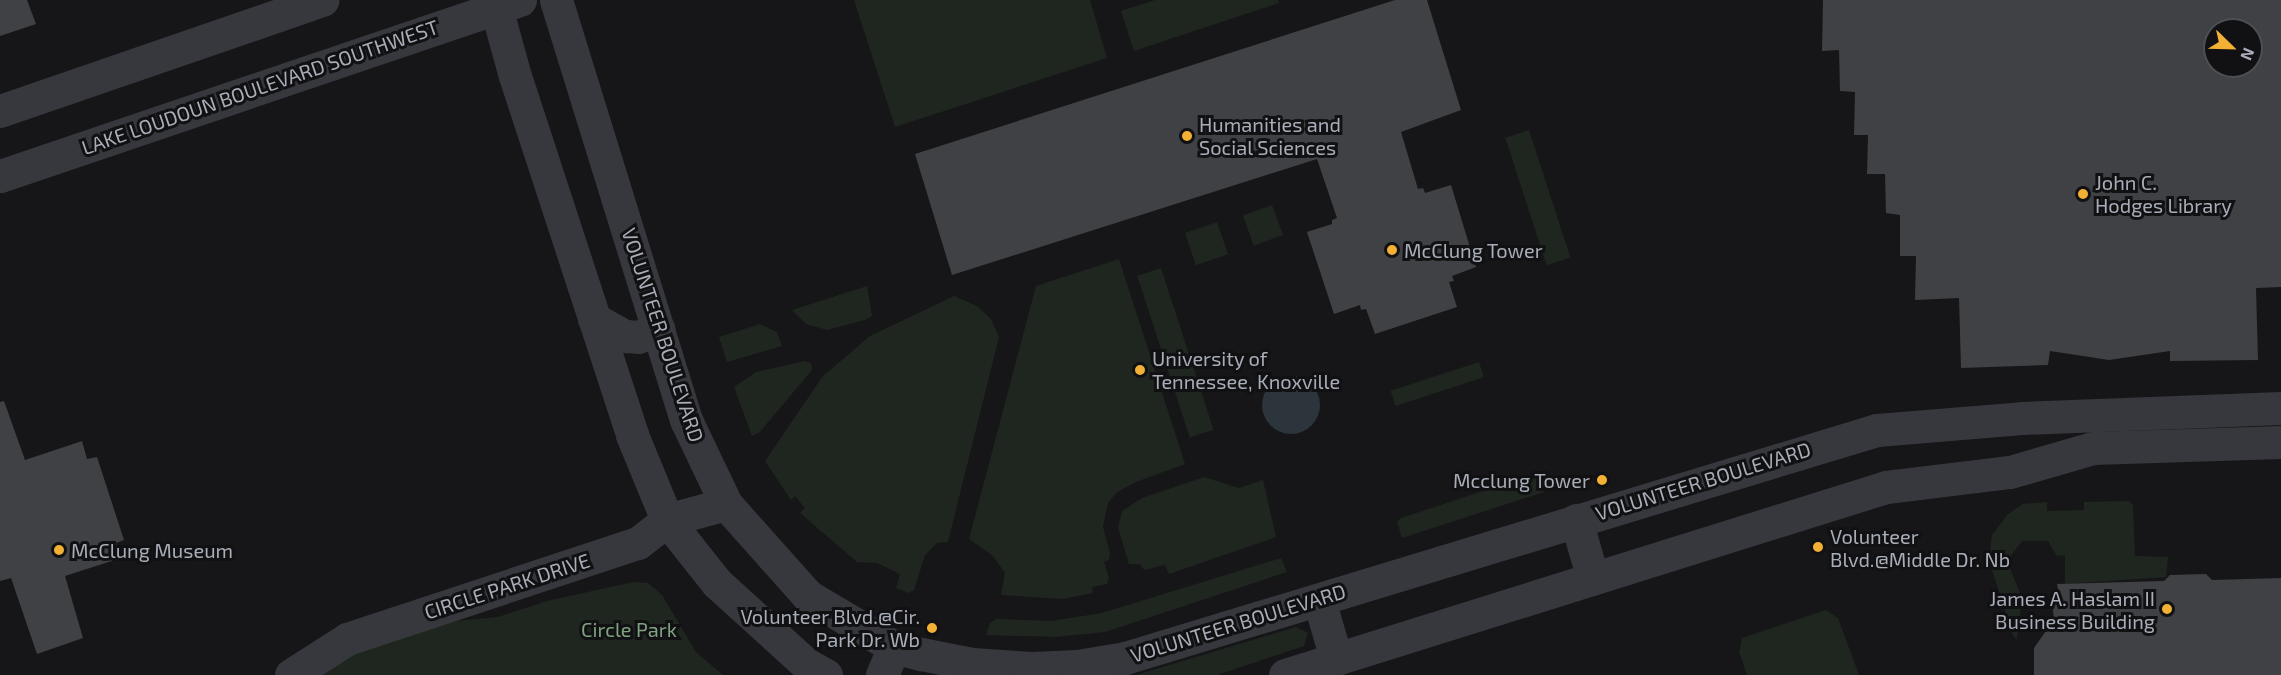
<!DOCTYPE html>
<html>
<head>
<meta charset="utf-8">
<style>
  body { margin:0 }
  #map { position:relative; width:2281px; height:675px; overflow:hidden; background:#161618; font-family:"Exo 2",sans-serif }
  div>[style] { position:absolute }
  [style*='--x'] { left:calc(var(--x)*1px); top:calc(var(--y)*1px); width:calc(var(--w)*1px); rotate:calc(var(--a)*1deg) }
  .green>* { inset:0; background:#1e261f; transform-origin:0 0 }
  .water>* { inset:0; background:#2c353c }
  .round { border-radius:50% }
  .building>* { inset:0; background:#404145 }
  .minor>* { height:33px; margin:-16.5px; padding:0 16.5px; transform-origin:16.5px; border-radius:16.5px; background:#37383d }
  .tertiary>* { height:33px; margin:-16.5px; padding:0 16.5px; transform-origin:16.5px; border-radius:16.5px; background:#37383d }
  .dots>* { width:16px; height:16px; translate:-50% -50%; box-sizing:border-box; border:3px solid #111113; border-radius:50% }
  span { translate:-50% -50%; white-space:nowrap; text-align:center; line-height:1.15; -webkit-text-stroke:6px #111113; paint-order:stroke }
  .street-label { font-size:20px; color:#a8adb8 }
  .poi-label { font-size:20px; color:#a8adb8 }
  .left { translate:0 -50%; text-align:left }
  .right { translate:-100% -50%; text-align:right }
  .park-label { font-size:20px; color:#7fa381 }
  .north { position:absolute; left:2203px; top:18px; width:60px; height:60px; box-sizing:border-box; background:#111113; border:2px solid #4d4f55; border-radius:50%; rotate:113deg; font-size:16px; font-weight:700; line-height:24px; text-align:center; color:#a8adb8 }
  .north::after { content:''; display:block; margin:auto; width:21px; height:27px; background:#f2b134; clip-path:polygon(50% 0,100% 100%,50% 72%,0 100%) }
</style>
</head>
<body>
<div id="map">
  <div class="green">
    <div style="clip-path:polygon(854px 0,1090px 0,1107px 58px,895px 127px)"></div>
    <div style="clip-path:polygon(1155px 0,1278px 0,1279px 3px,1134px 51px,1121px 11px)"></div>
    <div style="left:1529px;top:130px;width:134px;height:25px;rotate:72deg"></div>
    <div style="left:1272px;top:205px;width:32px;height:31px;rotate:70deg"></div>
    <div style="left:1217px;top:222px;width:34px;height:34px;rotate:71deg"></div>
    <div style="clip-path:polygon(1119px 259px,1185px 464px,1136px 482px,1117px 492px,1108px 503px,1103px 527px,1110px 553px,1109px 560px,1104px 562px,1109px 578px,1107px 584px,1092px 587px,1093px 593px,1063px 599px,1001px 595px,1005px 573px,993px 556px,969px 539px,1036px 286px)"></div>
    <div style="left:1161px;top:268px;width:170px;height:25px;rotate:72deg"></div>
    <div style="clip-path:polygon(867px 286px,872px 316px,865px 320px,827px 330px,806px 324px,792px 310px)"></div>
    <div style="clip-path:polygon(954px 296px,977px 306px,991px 319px,999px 337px,948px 542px,937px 543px,925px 555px,914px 590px,909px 593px,896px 588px,900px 574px,877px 563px,857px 562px,800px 513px,805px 508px,795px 496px,791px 500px,765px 461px,823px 376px,870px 336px)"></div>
    <div style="clip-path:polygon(760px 324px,777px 332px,782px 346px,727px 362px,719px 337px)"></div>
    <div style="clip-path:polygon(805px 361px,811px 363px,812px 370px,760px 432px,752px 436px,734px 387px,756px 372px)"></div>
    <div style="left:1479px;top:362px;width:16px;height:93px;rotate:72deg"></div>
    <div style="clip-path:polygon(1541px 472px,1544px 492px,1402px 538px,1397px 522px,1401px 518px)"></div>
    <div style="clip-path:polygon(1204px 477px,1239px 488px,1263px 480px,1276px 537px,1169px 574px,1165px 565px,1144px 570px,1140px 564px,1129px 564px,1118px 528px,1122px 511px,1142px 498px)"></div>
    <div style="clip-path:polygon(2129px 501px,2133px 505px,2135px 556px,2168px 557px,2166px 577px,2065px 584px,2065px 555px,2057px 556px,2048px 541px,2022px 541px,2007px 561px,2022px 598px,2017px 639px,2013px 636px,1989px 560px,1992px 535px,2008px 514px,2023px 504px,2047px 502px,2047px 511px,2084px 510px,2084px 502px)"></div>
    <div style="clip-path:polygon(1281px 558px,1287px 572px,1105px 632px,1055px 637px,986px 635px,990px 623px,996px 619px,1051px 621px,1102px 613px)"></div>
    <div style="clip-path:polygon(633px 582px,648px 583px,662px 595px,696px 652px,723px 675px,307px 675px,334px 659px,455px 621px,498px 617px,547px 601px)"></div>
    <div style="clip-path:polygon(1826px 610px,1838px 618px,1859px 675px,1747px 675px,1739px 652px,1742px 638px)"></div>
    <div style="clip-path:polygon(1296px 627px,1308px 633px,1304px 646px,1217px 675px,1136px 675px)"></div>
  </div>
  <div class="water">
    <div class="round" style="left:1262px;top:376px;width:58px;height:58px"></div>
  </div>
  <div class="building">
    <div style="clip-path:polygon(0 0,27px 0,36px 24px,0 36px)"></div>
    <div style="clip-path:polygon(1395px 0,1427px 0,1461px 110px,1401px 132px,1418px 189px,1423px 188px,1425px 193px,1451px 185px,1476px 267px,1452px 276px,1454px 281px,1449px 282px,1457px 307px,1375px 334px,1366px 309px,1361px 310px,1360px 305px,1334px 314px,1307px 232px,1332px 224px,1332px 220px,1337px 218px,1317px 159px,952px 275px,915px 154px)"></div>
    <div style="clip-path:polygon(evenodd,1823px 0,2281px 0,2281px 287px,2256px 288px,2258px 360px,2170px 361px,2170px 351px,2109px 360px,2050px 351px,2048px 365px,1961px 368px,1959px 298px,1915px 300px,1916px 256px,1900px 256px,1900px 215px,1886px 213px,1885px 174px,1867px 174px,1868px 135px,1854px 135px,1855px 92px,1840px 91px,1839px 50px,1822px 51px,1823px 0,2215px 30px,2251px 30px,2251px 66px,2215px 66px,2215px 30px)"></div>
    <div style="clip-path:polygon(4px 401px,25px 460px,82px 441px,87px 459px,97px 457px,124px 540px,116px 543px,121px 558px,65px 576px,83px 638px,37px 654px,11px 578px,0 581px,0 402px)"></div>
    <div style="clip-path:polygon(2206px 574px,2212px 580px,2281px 578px,2281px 675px,2034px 675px,2034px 648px,2048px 628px,2054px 628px,2052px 591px,2058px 590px,2057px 584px,2164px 581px,2170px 575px)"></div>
  </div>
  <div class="minor">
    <div style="--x:291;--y:675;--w:67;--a:-32.7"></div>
    <div style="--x:347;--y:639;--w:306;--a:-18.3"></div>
    <div style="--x:638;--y:543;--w:37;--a:-38"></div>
    <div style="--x:667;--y:520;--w:61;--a:-15.2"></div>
    <div style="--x:882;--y:675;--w:30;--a:-67"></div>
  </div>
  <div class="tertiary">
    <div style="--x:494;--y:0;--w:79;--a:74.6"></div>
    <div style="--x:515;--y:76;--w:378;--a:71.9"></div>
    <div style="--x:632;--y:435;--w:92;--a:67.6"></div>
    <div style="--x:667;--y:520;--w:80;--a:51.6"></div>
    <div style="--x:717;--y:583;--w:120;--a:42.3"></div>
    <div style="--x:806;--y:664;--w:23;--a:29"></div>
    <div style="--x:556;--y:0;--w:440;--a:72.8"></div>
    <div style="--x:686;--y:420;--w:93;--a:64.5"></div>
    <div style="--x:726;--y:504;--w:123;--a:48.3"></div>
    <div style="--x:808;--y:596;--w:100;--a:30.7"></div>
    <div style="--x:894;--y:647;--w:28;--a:15"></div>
    <div style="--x:921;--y:654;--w:52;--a:11.1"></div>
    <div style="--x:972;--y:664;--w:59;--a:3.9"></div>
    <div style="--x:1031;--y:668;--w:46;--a:-2.5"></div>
    <div style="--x:1077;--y:666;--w:49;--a:-9.5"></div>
    <div style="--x:1125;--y:658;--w:786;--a:-16.87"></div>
    <div style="--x:1877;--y:430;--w:145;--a:-4.7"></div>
    <div style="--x:2022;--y:418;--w:259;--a:-2.2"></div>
    <div style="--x:0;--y:111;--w:341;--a:-19"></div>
    <div style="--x:0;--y:176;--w:549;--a:-18.7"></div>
    <div style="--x:594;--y:319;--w:35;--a:29"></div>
    <div style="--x:625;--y:336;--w:13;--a:4"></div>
    <div style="--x:638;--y:337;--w:22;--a:-21"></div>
    <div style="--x:1576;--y:520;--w:61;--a:73.9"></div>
    <div style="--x:1319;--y:600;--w:60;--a:73.7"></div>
    <div style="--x:1285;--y:675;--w:630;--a:-17.37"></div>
    <div style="--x:1886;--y:487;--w:125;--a:-6.9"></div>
    <div style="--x:2010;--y:472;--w:86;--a:-16.1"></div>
    <div style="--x:2093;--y:448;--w:188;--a:-1.8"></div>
  </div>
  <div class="dots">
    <div style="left:1187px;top:136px;background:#f2b134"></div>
    <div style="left:2083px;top:194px;background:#f2b134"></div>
    <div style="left:1392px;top:250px;background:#f2b134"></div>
    <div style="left:1140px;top:370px;background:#f2b134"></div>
    <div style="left:1602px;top:480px;background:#f2b134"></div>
    <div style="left:1818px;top:547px;background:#f2b134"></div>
    <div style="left:59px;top:550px;background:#f2b134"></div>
    <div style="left:2167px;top:609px;background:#f2b134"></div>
    <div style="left:932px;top:628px;background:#f2b134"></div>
  </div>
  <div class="street-label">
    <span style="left:260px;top:87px;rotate:-19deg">LAKE LOUDOUN BOULEVARD SOUTHWEST</span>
    <span style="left:663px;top:335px;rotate:72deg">VOLUNTEER BOULEVARD</span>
    <span style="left:1703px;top:481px;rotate:-17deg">VOLUNTEER BOULEVARD</span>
    <span style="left:507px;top:586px;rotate:-18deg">CIRCLE PARK DRIVE</span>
    <span style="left:1238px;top:623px;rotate:-17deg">VOLUNTEER BOULEVARD</span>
  </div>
  <div class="poi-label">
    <span class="left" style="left:1199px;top:136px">Humanities and<br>Social Sciences</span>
    <span class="left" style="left:2095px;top:194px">John C.<br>Hodges Library</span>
    <span class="left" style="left:1404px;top:250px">McClung Tower</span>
    <span class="left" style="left:1152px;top:370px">University of<br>Tennessee, Knoxville</span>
    <span class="right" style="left:1590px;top:480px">Mcclung Tower</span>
    <span class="left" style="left:1830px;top:548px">Volunteer<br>Blvd.@Middle Dr. Nb</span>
    <span class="left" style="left:71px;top:550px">McClung Museum</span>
    <span class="right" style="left:2155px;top:610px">James A. Haslam II<br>Business Building</span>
    <span class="right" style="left:920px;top:628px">Volunteer Blvd.@Cir.<br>Park Dr. Wb</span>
  </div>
  <div class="park-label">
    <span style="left:629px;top:629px">Circle Park</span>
  </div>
  <div class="north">N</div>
</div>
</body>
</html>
